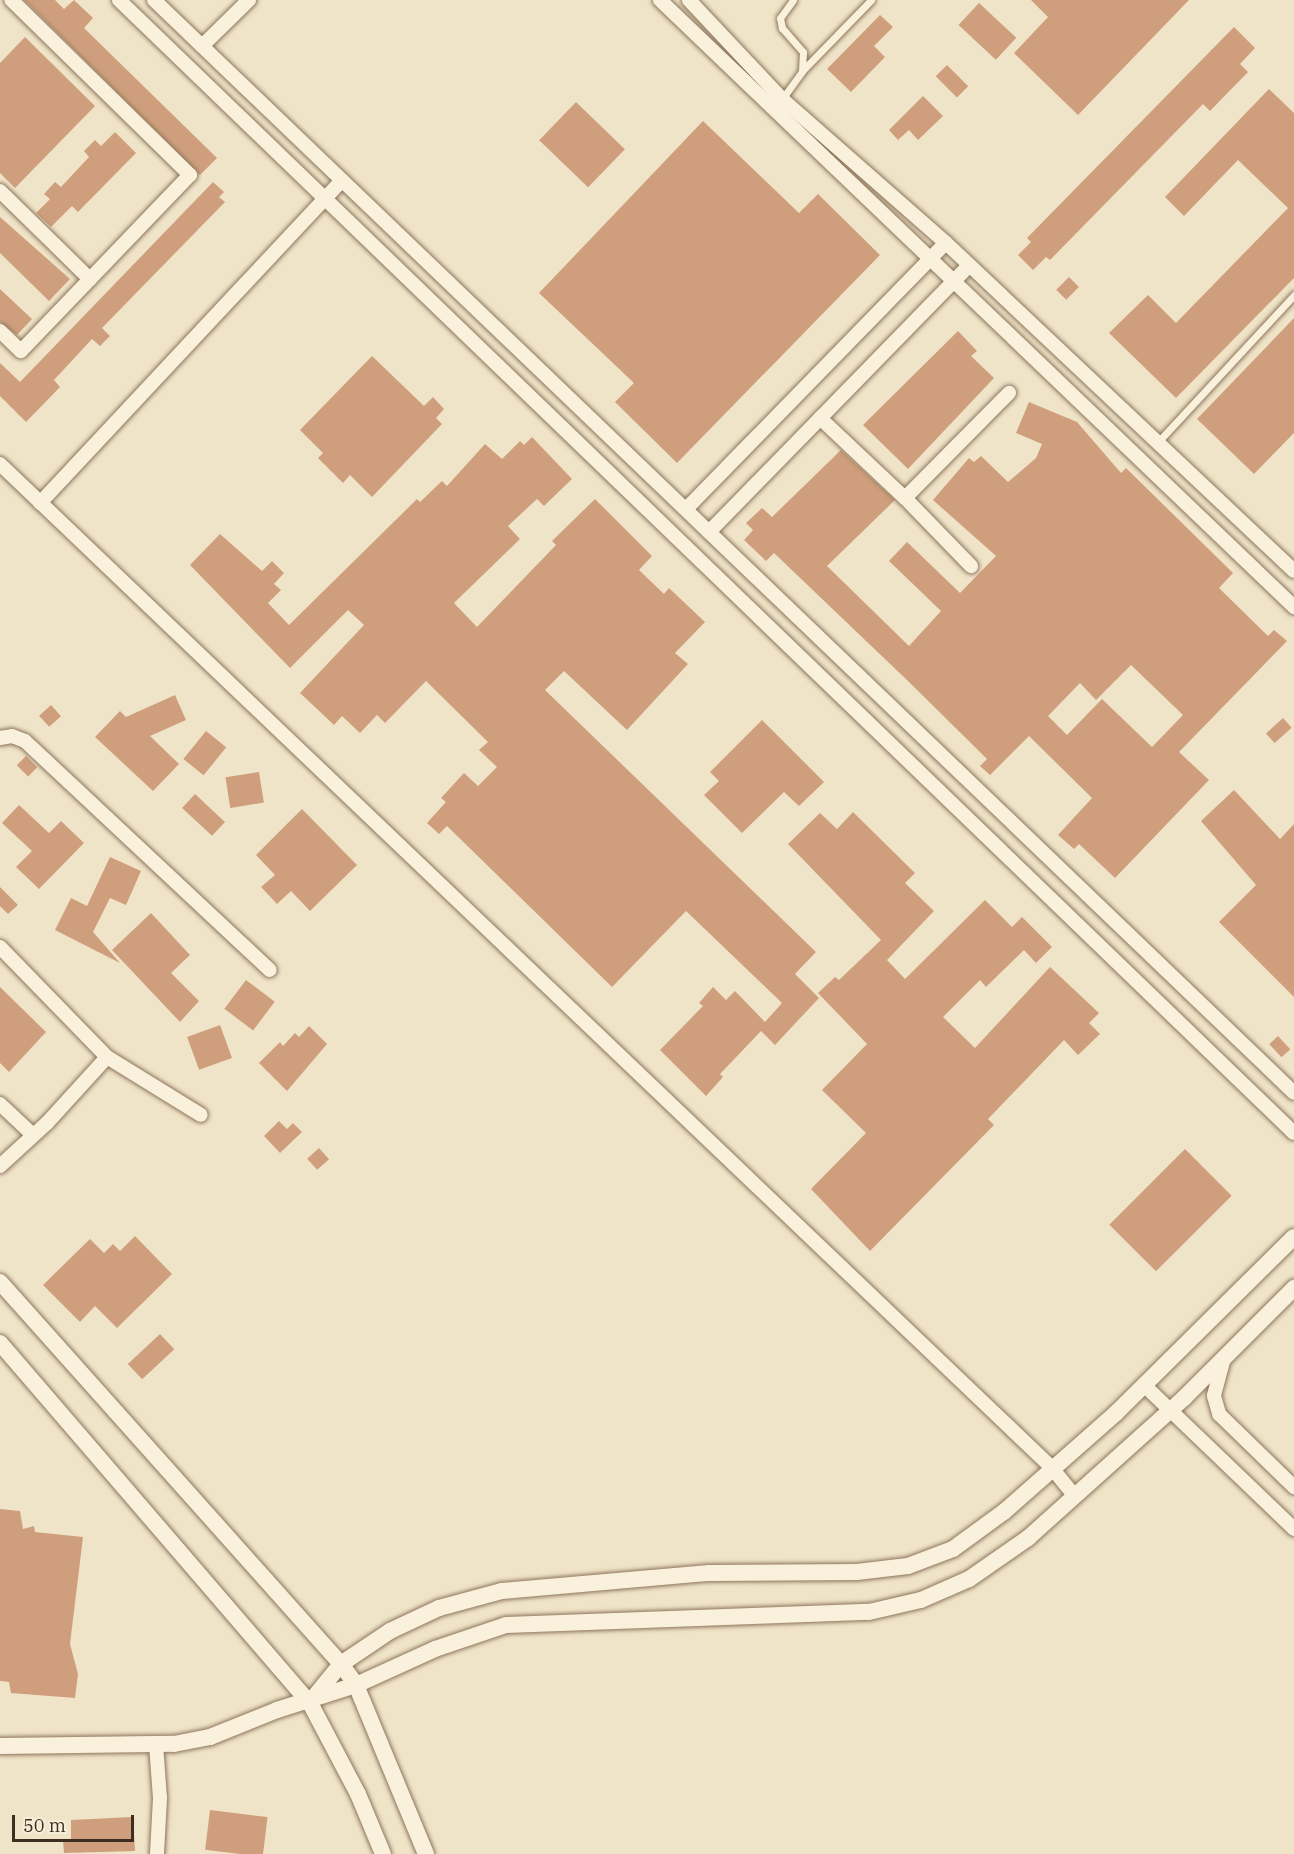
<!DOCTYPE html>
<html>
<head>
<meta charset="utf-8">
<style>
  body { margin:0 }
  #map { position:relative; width:1294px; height:1854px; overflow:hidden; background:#f0e4c8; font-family:"IBM Plex Serif",serif }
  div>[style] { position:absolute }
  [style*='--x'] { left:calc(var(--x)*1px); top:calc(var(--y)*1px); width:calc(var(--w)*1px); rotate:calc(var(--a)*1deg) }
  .building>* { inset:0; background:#cf9f7d; transform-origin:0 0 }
  .roads { filter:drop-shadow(0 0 2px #8d765c) drop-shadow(0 0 2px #8d765c) }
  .service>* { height:7px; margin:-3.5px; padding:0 3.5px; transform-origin:3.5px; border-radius:3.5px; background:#faf1dc }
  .minor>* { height:14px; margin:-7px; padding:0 7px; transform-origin:7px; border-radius:7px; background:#faf1dc }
  .tertiary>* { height:16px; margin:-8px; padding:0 8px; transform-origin:8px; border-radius:8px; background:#faf1dc }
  span { translate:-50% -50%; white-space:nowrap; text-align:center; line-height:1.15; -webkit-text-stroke:4.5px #f7eed8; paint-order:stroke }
  .scale { position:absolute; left:12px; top:1815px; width:122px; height:27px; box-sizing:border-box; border:3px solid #3d2e20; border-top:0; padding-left:8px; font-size:18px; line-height:21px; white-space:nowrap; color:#3d2e20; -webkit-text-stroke:4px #f7eed8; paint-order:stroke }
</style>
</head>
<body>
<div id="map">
  <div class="building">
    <div style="clip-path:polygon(24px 0,55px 0,64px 9px,74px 0,93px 18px,84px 28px,217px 158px,200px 175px)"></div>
    <div style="clip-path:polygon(1031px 0,1189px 0,1078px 115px,1014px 53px,1048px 17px)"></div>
    <div style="left:979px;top:3px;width:51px;height:30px;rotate:43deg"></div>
    <div style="clip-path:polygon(880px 15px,893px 27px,874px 46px,885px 57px,851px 92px,827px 69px)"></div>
    <div style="clip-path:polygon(1234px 27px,1255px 48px,1240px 64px,1248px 72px,1210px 111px,1203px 104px,1050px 260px,1046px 257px,1033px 270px,1018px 255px,1031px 242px,1027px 238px)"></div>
    <div style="clip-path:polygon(25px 37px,95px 106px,15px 188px,0 173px,0 63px)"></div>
    <div style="left:947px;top:65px;width:30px;height:16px;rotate:45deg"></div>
    <div style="clip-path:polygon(1269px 89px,1294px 113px,1294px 278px,1176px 398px,1109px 333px,1148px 295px,1176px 323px,1288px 208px,1238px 160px,1184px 216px,1165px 197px)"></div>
    <div style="clip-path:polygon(923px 96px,943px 116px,918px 140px,909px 130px,898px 140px,889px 130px)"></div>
    <div style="left:576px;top:102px;width:68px;height:53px;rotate:44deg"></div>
    <div style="clip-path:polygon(703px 121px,799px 213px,818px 194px,880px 255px,677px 463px,615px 402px,634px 383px,539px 293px)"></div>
    <div style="clip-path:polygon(115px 132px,136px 153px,78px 212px,72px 206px,51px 227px,36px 213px,50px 199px,44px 194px,55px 182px,61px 187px,89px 157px,84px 151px,95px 140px,101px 146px)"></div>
    <div style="clip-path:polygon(213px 182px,224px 192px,219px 197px,225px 202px,102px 328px,110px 336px,100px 346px,92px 339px,54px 380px,60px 387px,26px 422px,0 396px,0 363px,20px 382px)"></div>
    <div style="clip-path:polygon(0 217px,70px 279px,49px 301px,0 253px)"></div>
    <div style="left:1069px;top:277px;width:14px;height:18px;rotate:45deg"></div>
    <div style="clip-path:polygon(0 289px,32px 319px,17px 335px,0 322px)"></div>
    <div style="clip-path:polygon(1294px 318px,1294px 433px,1254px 474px,1197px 419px)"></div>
    <div style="clip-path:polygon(958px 331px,977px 351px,971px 356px,994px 378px,908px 469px,863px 425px)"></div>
    <div style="clip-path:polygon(372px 356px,424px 406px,433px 397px,444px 409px,436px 418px,442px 424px,372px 497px,350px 475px,343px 483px,318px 458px,323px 453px,300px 430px)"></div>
    <div style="clip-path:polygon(evenodd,1029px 402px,1077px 422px,1121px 473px,1126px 468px,1233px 573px,1219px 588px,1268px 636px,1274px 630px,1287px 641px,1179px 752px,1209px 780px,1115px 878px,1079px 844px,1074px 849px,1058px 835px,1092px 798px,1029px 736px,990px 775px,980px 766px,987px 759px,909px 682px,774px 553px,766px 561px,744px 540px,753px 530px,746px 523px,762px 508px,772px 517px,841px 450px,895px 500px,827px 566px,909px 646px,941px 611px,889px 561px,907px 542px,960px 593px,996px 556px,933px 500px,969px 458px,974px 462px,981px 456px,1008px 482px,1036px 458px,1042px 444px,1016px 433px,1029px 402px,1131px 665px,1183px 715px,1152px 747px,1102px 699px,1067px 735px,1048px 716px,1080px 683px,1096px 700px,1131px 665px)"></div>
    <div style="clip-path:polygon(532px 437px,572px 479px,544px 506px,537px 499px,508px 526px,520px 539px,454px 603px,477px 627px,556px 545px,552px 541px,595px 499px,652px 556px,639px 570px,664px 594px,669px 588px,705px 622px,675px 653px,688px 664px,627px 730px,564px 671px,545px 690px,816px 952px,795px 974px,819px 998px,775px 1045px,761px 1031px,720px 1074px,723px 1077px,706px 1096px,660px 1050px,703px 1006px,699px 1003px,713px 987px,726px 1000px,735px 991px,765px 1022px,782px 1003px,686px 911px,612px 987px,447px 826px,439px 834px,427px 823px,446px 802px,441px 798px,464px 773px,478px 786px,497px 767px,479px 750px,488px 742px,426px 681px,385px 723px,377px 715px,360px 733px,342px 716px,334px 725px,300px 693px,364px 625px,348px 610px,290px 668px,190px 565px,220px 534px,262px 571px,272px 561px,284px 573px,274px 584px,281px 590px,268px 603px,289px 625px,417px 499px,420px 502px,442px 481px,447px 486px,485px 444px,502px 459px,520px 441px,524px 445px)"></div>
    <div style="clip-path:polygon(175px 695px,186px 720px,150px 736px,179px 764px,153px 791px,95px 737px,120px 711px,126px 717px)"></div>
    <div style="left:51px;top:705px;width:15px;height:16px;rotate:48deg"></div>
    <div style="left:1283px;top:718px;width:13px;height:23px;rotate:48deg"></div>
    <div style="clip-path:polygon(762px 720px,824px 782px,799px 806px,784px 792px,742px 833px,704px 795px,719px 781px,710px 772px)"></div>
    <div style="left:206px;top:731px;width:26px;height:36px;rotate:39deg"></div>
    <div style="left:26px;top:756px;width:16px;height:13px;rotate:45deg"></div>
    <div style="left:259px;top:772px;width:31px;height:34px;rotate:81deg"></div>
    <div style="clip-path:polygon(1234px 790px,1280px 839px,1294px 824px,1294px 997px,1219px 922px,1256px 885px,1201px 821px)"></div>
    <div style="left:195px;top:794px;width:41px;height:19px;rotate:43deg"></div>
    <div style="clip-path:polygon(19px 805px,49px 833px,61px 821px,84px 843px,39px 889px,16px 867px,32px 851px,2px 823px)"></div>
    <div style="clip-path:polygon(302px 809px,357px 865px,310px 911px,291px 891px,277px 904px,261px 887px,275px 875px,256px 855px)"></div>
    <div style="clip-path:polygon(853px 812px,915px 873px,905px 883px,934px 911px,887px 960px,905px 979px,985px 900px,1012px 927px,1022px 917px,1052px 947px,1036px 963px,1024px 950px,986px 987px,980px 980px,943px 1017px,975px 1048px,1050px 967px,1099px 1013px,1089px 1023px,1100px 1034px,1078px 1055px,1064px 1040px,988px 1119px,994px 1125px,870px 1251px,811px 1189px,866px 1133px,822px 1090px,867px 1044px,818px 993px,835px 977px,839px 980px,881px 940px,788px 844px,820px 813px,837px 829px)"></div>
    <div style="clip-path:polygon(110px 857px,141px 871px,126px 905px,110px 898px,93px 932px,120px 963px,55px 930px,71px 898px,87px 906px)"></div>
    <div style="clip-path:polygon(0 887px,18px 905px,8px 914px,0 906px)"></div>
    <div style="clip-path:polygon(151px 913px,190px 955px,171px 973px,199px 1001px,180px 1022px,112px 950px)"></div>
    <div style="left:246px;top:980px;width:36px;height:36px;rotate:37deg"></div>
    <div style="clip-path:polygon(0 987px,46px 1032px,9px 1072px,0 1063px)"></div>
    <div style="left:220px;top:1025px;width:35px;height:35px;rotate:70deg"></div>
    <div style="clip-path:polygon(309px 1026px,327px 1044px,287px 1091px,259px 1063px,280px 1042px,283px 1046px,295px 1033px,299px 1037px)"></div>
    <div style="left:1278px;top:1036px;width:18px;height:12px;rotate:47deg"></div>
    <div style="clip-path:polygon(279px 1121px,287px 1129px,293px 1123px,302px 1132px,280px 1153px,264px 1136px)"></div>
    <div style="left:319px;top:1148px;width:15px;height:16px;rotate:48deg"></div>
    <div style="left:1185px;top:1149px;width:66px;height:107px;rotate:45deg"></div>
    <div style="clip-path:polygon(135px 1236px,172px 1274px,117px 1328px,95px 1306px,80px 1322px,43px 1285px,90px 1239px,104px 1253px,113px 1244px,120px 1251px)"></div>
    <div style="left:160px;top:1334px;width:21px;height:44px;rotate:47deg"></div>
    <div style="clip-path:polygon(0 1509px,20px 1511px,23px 1529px,34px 1526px,35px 1532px,83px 1537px,70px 1644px,78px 1674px,75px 1698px,11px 1693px,9px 1682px,0 1681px)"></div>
    <div style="left:210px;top:1810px;width:58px;height:40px;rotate:7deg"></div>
    <div style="clip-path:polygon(133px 1817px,135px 1851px,64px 1853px,63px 1840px,71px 1839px,71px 1820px)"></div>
  </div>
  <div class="roads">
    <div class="service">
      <div style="--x:802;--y:71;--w:99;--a:-45.8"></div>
      <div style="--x:782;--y:99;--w:34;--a:-54"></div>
      <div style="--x:802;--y:71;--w:19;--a:-87"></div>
      <div style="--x:803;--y:52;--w:32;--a:-131"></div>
      <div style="--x:782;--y:28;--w:10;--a:-101"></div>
      <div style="--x:780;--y:18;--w:22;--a:-54"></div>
      <div style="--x:1157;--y:443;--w:202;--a:-47.2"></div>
    </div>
    <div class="minor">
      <div style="--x:119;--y:0;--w:1632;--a:43.96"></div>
      <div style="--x:154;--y:0;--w:1579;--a:43.79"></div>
      <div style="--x:660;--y:0;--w:878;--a:43.75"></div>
      <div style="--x:689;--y:0;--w:136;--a:46.8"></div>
      <div style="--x:782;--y:99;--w:218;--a:41.3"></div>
      <div style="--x:946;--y:243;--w:478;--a:43.3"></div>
      <div style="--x:202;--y:46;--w:66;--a:-44.4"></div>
      <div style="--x:0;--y:191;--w:126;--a:44.4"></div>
      <div style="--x:0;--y:331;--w:29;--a:44"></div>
      <div style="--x:21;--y:351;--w:244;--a:-46.2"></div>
      <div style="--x:190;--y:175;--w:250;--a:-135.6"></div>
      <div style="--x:820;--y:418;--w:117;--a:43.3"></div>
      <div style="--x:905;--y:498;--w:148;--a:-45.3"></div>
      <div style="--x:0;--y:464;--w:1454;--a:43.66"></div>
      <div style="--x:1052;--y:1468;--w:36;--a:51"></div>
      <div style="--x:905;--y:498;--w:95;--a:45.9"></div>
      <div style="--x:40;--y:503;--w:442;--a:-46.9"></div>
      <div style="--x:688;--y:507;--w:369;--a:-45.7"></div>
      <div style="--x:709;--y:532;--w:372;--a:-45.7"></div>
      <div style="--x:0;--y:738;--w:12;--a:-9"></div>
      <div style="--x:12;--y:736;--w:14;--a:21"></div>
      <div style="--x:25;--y:741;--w:335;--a:43.1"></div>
      <div style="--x:0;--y:947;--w:153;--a:45.8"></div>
      <div style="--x:107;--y:1057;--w:110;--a:31.7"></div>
      <div style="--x:0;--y:1104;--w:44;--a:43.2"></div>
      <div style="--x:0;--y:1166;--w:64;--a:-42.5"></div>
      <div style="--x:47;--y:1123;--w:89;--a:-47.7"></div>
      <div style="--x:1224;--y:1358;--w:39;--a:105"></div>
      <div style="--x:1214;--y:1396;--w:19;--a:74"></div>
      <div style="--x:1219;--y:1414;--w:105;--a:44.2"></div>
      <div style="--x:1144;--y:1385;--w:208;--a:43.8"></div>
      <div style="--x:156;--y:1744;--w:54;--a:85.8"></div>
      <div style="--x:160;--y:1798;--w:56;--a:93.1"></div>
    </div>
    <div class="tertiary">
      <div style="--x:0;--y:1282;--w:512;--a:48.25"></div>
      <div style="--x:341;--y:1664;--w:26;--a:54"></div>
      <div style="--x:356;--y:1685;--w:183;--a:67.5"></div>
      <div style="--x:0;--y:1343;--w:475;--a:49.3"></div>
      <div style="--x:310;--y:1703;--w:103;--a:62.2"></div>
      <div style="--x:358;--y:1794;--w:65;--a:67.4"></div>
      <div style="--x:310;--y:1702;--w:49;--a:-50.8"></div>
      <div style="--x:341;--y:1664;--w:59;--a:-34"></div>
      <div style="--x:390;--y:1631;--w:54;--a:-25.1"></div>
      <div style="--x:439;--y:1608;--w:65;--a:-15.1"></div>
      <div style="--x:502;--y:1591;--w:208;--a:-5"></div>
      <div style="--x:709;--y:1573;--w:148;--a:-0.4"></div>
      <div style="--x:857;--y:1572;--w:51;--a:-6.7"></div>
      <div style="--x:908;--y:1566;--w:48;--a:-20.7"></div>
      <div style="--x:953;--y:1549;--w:64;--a:-36.2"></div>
      <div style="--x:1005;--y:1511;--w:148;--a:-41.4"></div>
      <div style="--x:1116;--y:1413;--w:250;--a:-44.7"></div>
      <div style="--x:0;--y:1746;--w:174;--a:-0.7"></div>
      <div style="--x:174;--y:1744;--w:37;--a:-11"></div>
      <div style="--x:210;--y:1737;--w:72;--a:-21.9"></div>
      <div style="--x:277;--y:1710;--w:83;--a:-17.6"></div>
      <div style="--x:356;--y:1685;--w:87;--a:-24.5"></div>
      <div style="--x:435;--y:1649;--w:75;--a:-18.7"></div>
      <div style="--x:506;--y:1625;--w:363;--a:-2.1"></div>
      <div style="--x:869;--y:1612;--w:53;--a:-13"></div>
      <div style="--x:921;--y:1600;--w:52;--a:-23.6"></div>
      <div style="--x:969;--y:1579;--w:72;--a:-34.8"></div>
      <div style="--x:1028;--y:1538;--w:210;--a:-41.9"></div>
      <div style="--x:1184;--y:1398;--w:156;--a:-45"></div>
    </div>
  </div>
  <div class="scale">50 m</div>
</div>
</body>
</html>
